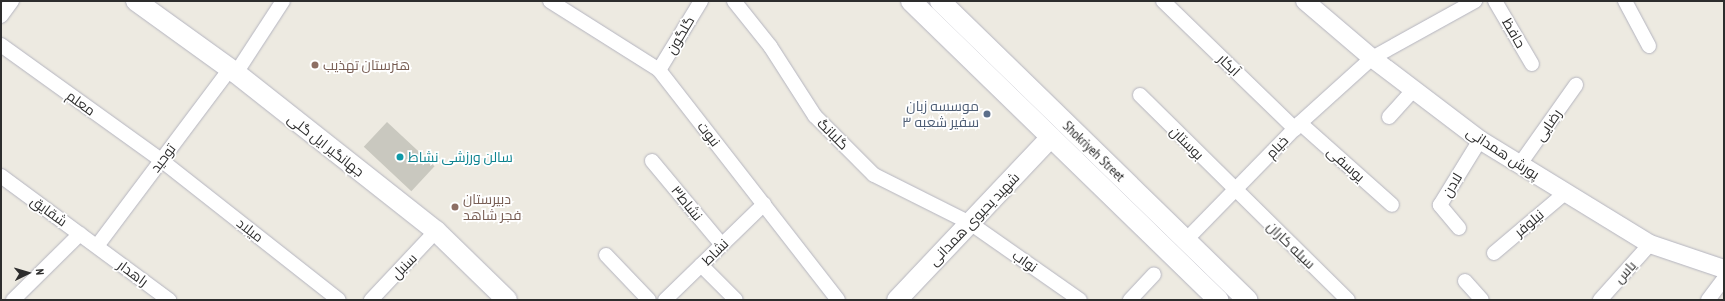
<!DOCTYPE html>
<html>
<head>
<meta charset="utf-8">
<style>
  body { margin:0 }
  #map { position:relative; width:1725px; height:301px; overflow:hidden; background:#edeae1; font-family:"PT Sans Narrow",Cairo,sans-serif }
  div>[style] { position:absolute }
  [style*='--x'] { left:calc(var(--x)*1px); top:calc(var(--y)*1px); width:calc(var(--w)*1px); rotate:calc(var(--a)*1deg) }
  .building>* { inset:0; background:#c9c8bf; transform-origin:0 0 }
  .roads { filter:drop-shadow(0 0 1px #b4b4bf) drop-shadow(0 0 1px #b4b4bf) }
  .minor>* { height:14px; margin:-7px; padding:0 7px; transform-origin:7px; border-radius:7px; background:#fff }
  .tertiary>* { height:18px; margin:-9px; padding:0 9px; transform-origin:9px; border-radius:9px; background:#fff }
  .secondary>* { height:20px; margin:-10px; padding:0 10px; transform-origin:10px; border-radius:10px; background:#fff }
  .dots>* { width:11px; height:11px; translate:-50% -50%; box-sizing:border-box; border:2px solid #fff; border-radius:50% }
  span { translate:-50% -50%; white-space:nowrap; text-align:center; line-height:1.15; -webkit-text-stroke:3.5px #fff; paint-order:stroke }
  .street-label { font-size:14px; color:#2d2d2d }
  .education-label { font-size:14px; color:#785e54 }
  .left { translate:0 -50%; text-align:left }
  .service-label { font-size:14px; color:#4e5e75 }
  .right { translate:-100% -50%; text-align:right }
  .culture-label { font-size:14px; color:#0d838f }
  .frame { position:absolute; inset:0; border:2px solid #2d2d2d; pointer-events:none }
  .north { position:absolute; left:8px; top:253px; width:40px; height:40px; -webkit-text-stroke:3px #fff; paint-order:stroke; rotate:85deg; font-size:11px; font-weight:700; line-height:16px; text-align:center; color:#2d2d2d }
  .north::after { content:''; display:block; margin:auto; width:14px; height:18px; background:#2d2d2d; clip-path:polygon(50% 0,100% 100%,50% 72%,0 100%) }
</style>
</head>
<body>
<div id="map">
  <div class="building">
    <div style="left:387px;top:122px;width:65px;height:34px;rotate:43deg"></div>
  </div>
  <div class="roads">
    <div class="minor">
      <div style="--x:550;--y:1;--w:129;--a:32.3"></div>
      <div style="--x:659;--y:70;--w:291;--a:52.1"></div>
      <div style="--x:734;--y:1;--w:58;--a:51.3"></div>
      <div style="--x:770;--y:46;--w:83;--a:57.3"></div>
      <div style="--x:815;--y:116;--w:83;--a:45"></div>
      <div style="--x:874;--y:175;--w:107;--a:26.6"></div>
      <div style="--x:970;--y:223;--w:134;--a:35"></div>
      <div style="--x:1163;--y:1;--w:184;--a:44.1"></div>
      <div style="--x:1495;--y:1;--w:73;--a:59.6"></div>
      <div style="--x:1625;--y:1;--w:51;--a:61.9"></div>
      <div style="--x:1;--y:16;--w:19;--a:-54"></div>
      <div style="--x:1;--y:45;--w:197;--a:35.7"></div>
      <div style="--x:161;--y:160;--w:226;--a:38.2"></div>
      <div style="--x:659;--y:70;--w:81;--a:-58.7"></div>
      <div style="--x:236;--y:73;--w:86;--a:-56.9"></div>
      <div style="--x:1140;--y:95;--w:292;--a:44.6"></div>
      <div style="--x:1389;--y:117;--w:38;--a:-48"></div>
      <div style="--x:1300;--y:123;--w:123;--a:41.7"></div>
      <div style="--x:652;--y:161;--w:109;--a:50.2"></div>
      <div style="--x:1520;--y:164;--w:97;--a:-54.7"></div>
      <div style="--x:1;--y:176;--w:209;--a:36.4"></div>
      <div style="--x:1459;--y:228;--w:30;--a:-130"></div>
      <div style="--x:1440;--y:205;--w:76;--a:-58.4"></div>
      <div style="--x:1186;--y:240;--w:163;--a:-45.7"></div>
      <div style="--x:1300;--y:123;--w:97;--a:-42.1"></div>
      <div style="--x:1372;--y:58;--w:118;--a:-29"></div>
      <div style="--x:97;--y:246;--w:221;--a:-53.1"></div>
      <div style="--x:1494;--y:253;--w:93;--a:-40.2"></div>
      <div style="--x:606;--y:255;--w:62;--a:46.3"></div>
      <div style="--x:701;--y:265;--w:49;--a:45"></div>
      <div style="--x:1465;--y:281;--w:25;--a:48"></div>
      <div style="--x:13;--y:300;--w:94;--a:-44.6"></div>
      <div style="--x:371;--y:300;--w:95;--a:-46.7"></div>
      <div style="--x:665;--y:300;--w:138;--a:-44.1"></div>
      <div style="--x:1130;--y:300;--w:35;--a:-47"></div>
      <div style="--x:1600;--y:300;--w:75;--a:-48.2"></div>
      <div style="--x:1708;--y:300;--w:26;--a:-53"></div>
    </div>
    <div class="tertiary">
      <div style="--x:1305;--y:1;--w:88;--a:40.4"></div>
      <div style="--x:1372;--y:58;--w:136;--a:37.2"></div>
      <div style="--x:1480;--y:140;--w:199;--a:31.5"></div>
      <div style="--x:1650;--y:244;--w:78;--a:18.7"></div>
    </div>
    <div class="secondary">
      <div style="--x:136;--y:1;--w:123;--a:35.8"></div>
      <div style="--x:236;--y:73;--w:255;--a:38.3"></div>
      <div style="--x:436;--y:231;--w:99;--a:44.2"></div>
      <div style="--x:911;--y:1;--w:429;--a:44.2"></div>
      <div style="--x:940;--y:1;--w:429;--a:44.2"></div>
      <div style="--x:897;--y:300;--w:224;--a:-46.6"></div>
    </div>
  </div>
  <div class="dots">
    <div style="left:315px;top:65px;background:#8d6e63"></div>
    <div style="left:987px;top:114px;background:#5c6f8a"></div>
    <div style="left:400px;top:157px;background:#0f9aa8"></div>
    <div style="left:455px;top:207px;background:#8d6e63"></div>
  </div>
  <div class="street-label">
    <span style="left:1514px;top:33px;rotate:60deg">حافظ</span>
    <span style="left:680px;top:35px;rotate:-59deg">گلگون</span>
    <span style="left:1229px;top:65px;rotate:44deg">آبکار</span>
    <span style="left:81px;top:103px;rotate:36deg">معلم</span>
    <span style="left:1548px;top:125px;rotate:-55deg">رضایی</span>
    <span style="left:709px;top:134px;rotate:52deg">نبوت</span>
    <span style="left:833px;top:134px;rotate:45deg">گلبانگ</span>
    <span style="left:1187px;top:143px;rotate:45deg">بوستان</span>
    <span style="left:326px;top:145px;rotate:38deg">جهانگیر ایل گلی</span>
    <span style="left:1277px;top:147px;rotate:-46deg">خیام</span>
    <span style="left:1094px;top:151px;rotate:44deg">Shokriyeh Street</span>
    <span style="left:1503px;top:153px;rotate:33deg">پورش همدانی</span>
    <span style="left:163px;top:158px;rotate:-53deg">توحید</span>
    <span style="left:1346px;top:164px;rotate:42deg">یوسفی</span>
    <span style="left:1452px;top:185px;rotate:-59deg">لادن</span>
    <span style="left:687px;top:203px;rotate:51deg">نشاط۳</span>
    <span style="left:49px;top:211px;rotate:36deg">شقایق</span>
    <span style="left:974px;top:219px;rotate:-46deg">شهید یحیوی همدانی</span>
    <span style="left:1529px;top:223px;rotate:-40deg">نیلوفر</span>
    <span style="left:250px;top:230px;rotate:38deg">میلاد</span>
    <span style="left:1291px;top:245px;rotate:44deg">سیله کاران</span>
    <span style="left:715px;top:252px;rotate:-45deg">نشاط</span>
    <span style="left:1025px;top:261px;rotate:35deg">نواب</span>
    <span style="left:404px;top:266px;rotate:-46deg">سنبل</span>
    <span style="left:1625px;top:272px;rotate:-48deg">یاس</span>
    <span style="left:133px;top:273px;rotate:36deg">راهدار</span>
  </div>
  <div class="education-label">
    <span class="left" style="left:323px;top:65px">هنرستان تهذیب</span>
    <span class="left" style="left:463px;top:207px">دبیرستان<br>فجر شاهد</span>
  </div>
  <div class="service-label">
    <span class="right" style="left:979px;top:114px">موسسه زبان<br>سفیر شعبه ۳</span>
  </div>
  <div class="culture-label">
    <span class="left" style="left:408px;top:157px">سالن ورزشی نشاط</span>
  </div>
  <div class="frame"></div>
  <div class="north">N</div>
</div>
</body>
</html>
